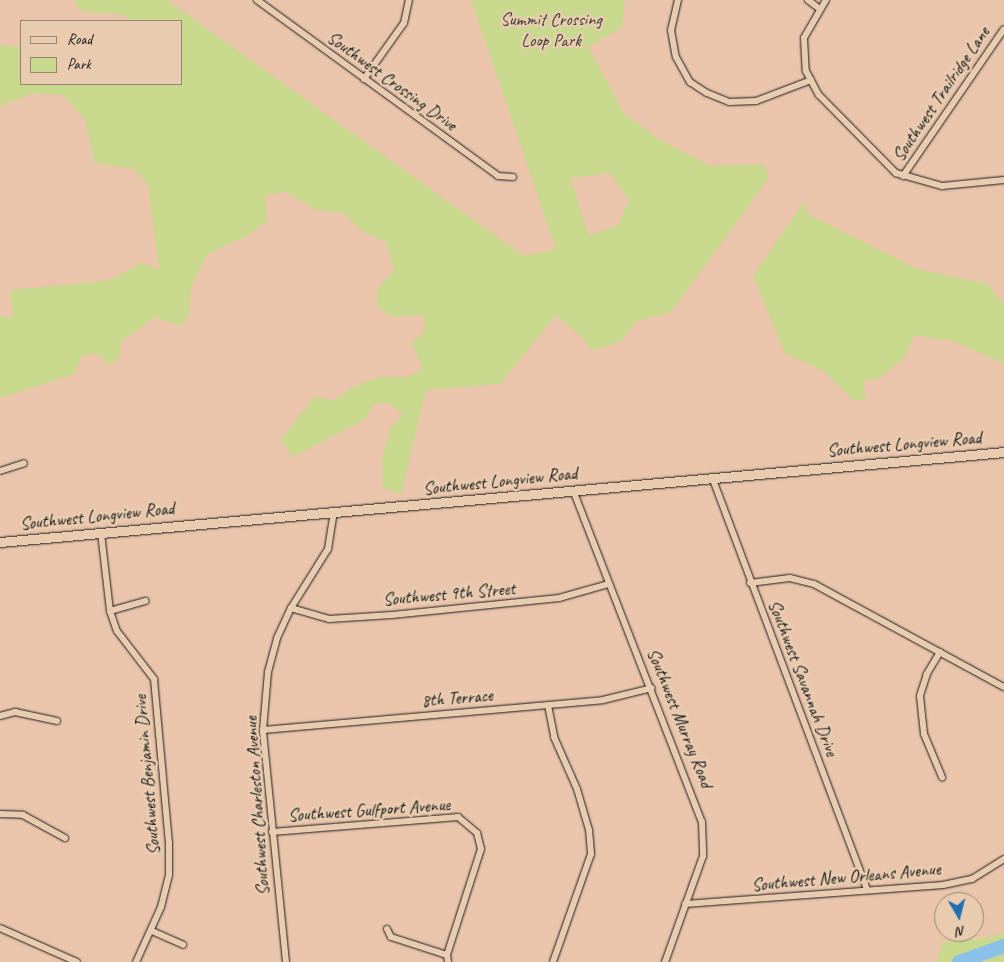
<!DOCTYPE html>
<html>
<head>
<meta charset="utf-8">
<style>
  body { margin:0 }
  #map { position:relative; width:1004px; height:962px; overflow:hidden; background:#eac5ac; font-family:Caveat,sans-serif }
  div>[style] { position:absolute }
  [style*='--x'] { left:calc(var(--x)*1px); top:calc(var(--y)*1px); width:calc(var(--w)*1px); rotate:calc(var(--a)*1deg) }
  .green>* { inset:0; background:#c8d98d }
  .river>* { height:14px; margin:-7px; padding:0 7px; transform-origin:7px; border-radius:7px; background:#8bc1e9 }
  .roads { filter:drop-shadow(0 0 1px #1c1c1c) drop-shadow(0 0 1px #1c1c1c) }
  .street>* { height:6px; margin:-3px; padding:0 3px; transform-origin:3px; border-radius:3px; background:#e9ccb0 }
  .secondary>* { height:9px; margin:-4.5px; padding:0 4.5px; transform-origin:4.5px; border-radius:4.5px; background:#e9ccb0 }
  span { translate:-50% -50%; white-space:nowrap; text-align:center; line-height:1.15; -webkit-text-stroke:5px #e9ccb0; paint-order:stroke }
  .park-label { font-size:18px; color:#3e4233 }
  .street-label { font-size:18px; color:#1c1c1c }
  .legend { position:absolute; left:20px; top:20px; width:162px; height:65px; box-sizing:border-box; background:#e9ccb0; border:1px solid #978675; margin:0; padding:6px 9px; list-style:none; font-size:15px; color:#1c1c1c }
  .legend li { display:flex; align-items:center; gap:10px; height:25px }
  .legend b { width:25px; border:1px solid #978675 }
  .north { position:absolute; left:934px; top:892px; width:50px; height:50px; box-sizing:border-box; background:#e9ccb0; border:1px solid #978675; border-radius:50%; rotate:172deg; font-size:14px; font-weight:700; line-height:20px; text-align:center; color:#1c1c1c }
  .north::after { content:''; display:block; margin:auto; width:18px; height:22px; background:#1f6fb2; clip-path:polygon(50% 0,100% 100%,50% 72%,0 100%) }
</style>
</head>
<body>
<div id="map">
  <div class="green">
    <div style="clip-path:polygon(evenodd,75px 0,167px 0,524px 256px,556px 249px,471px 0,625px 0,622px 28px,588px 46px,623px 112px,658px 139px,711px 166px,764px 164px,769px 178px,671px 312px,637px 321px,621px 341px,592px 351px,583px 338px,556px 315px,500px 384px,426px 390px,401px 494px,383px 488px,382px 461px,390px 428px,403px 415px,389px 403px,373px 404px,364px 420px,293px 457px,281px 440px,314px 397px,334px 400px,353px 387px,380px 377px,406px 378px,423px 369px,412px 343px,425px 331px,423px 315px,392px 317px,377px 306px,377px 290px,394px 270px,386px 242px,361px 230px,345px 214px,314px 209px,286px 192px,266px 195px,267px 221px,245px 237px,207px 254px,191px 287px,189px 315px,181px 326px,155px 317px,121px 342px,119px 358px,110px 365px,96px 353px,82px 356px,74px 374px,0 398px,0 317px,13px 316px,10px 290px,108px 281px,141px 263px,159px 270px,148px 184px,134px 169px,95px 163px,85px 120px,63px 95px,34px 93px,0 106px,0 45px,21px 47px,21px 84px,181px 84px,181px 21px,134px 21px,121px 14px,90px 13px,76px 7px,75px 0,610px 173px,629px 200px,619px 224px,589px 236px,570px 178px,610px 173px)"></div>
    <div style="clip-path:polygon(804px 202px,808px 214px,918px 269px,987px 284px,1004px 304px,1004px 364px,953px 341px,914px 335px,904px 359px,879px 378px,863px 381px,866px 399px,854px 401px,824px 371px,785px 353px,753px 276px)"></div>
    <div style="clip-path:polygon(1004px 932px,1004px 962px,936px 962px,943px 942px,986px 938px)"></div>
  </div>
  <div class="river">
    <div style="--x:959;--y:962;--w:48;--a:-19.6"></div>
  </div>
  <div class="roads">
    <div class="street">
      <div style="--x:257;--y:0;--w:298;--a:36.1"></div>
      <div style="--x:498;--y:176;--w:15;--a:4"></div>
      <div style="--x:678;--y:0;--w:31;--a:103"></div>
      <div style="--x:671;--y:30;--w:27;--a:80"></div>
      <div style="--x:676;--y:57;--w:29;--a:61"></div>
      <div style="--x:690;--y:82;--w:20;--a:33"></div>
      <div style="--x:707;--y:93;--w:24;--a:22"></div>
      <div style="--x:729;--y:102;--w:27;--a:-2"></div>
      <div style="--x:756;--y:101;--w:59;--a:-20.9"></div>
      <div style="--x:808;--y:0;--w:15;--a:37"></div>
      <div style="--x:826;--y:0;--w:44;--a:120.1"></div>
      <div style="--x:804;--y:38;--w:33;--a:87"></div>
      <div style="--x:806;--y:71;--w:27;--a:62"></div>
      <div style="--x:819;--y:95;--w:110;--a:45.4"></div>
      <div style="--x:896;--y:173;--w:48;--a:15.8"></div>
      <div style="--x:942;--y:186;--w:62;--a:-5.5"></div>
      <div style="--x:364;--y:79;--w:69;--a:-54.5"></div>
      <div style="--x:404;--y:23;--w:24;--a:-78"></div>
      <div style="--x:903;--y:176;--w:178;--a:-55.5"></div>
      <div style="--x:0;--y:471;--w:25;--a:-18"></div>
      <div style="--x:712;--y:477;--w:441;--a:69.4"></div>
      <div style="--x:573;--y:490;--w:356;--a:68.8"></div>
      <div style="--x:702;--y:822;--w:34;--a:88"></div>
      <div style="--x:703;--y:856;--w:113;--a:109.7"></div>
      <div style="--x:101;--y:533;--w:79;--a:83.4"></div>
      <div style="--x:110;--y:611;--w:21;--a:71"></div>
      <div style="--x:117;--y:631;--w:61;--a:52.4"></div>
      <div style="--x:154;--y:679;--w:165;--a:84.8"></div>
      <div style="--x:169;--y:843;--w:32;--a:90"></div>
      <div style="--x:169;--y:875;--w:33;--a:104"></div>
      <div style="--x:161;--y:907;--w:60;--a:114.4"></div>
      <div style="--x:750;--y:583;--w:40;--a:-7.1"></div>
      <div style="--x:790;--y:578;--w:25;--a:14"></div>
      <div style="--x:814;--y:584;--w:216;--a:28.5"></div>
      <div style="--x:291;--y:608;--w:40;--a:16"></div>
      <div style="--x:329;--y:619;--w:63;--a:-3.6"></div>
      <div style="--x:392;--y:615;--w:168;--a:-5.8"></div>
      <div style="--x:559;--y:598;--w:51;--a:-15.9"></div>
      <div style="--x:110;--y:611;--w:37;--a:-16"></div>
      <div style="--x:940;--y:652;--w:26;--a:121"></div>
      <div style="--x:927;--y:674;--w:23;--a:108"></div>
      <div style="--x:920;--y:696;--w:38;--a:84"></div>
      <div style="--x:924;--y:734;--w:47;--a:67.3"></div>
      <div style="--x:548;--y:705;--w:33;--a:79"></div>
      <div style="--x:554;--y:737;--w:57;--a:66.1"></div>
      <div style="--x:577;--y:789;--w:43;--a:73.7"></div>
      <div style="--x:589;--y:830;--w:24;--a:85"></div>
      <div style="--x:591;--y:854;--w:114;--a:109.4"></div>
      <div style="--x:0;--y:716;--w:16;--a:-15"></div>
      <div style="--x:15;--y:712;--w:43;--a:12.1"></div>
      <div style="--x:263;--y:730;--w:341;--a:-5"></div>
      <div style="--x:603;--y:700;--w:50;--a:-13.8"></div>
      <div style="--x:0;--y:814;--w:23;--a:2"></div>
      <div style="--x:23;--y:815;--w:48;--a:28.7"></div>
      <div style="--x:272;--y:832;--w:187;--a:-4.6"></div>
      <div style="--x:458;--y:817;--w:25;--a:40"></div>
      <div style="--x:477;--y:833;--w:16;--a:76"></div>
      <div style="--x:481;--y:849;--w:111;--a:107.8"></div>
      <div style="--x:447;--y:955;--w:7;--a:82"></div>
      <div style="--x:685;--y:904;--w:259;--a:-4.2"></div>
      <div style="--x:943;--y:885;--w:30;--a:-12"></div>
      <div style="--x:972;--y:879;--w:38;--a:-32"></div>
      <div style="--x:0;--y:928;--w:84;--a:23.8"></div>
      <div style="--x:387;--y:929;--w:9;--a:63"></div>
      <div style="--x:391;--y:937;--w:59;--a:17.8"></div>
      <div style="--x:152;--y:931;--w:34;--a:24"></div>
      <div style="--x:286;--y:962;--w:233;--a:-95.7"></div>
      <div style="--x:263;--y:730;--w:58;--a:-85.1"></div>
      <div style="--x:268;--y:672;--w:35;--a:-75"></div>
      <div style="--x:277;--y:638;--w:33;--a:-65"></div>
      <div style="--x:291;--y:608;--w:70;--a:-57.9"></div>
      <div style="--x:328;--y:549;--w:36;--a:-81"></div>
    </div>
    <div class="secondary">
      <div style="--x:0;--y:542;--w:1008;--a:-5.12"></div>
    </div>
  </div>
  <div class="park-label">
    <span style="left:551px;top:30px">Summit Crossing<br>Loop Park</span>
  </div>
  <div class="street-label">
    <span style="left:392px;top:81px;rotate:36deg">Southwest Crossing Drive</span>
    <span style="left:941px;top:94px;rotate:-56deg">Southwest Trailridge Lane</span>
    <span style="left:904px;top:444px;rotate:-5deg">Southwest Longview Road</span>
    <span style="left:500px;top:481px;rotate:-6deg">Southwest Longview Road</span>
    <span style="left:97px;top:516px;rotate:-6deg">Southwest Longview Road</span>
    <span style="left:449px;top:594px;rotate:-5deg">Southwest 9th Street</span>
    <span style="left:803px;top:678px;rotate:69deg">Southwest Savannah Drive</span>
    <span style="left:457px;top:698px;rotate:-5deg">8th Terrace</span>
    <span style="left:680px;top:718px;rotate:68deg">Southwest Murray Road</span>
    <span style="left:147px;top:775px;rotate:-95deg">Southwest Benjamin Drive</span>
    <span style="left:257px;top:806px;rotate:-94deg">Southwest Charleston Avenue</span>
    <span style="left:369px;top:810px;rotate:-4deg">Southwest Gulfport Avenue</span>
    <span style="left:846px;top:877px;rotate:-5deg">Southwest New Orleans Avenue</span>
  </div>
  <ul class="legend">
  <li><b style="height:6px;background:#e9ccb0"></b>Road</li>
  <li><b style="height:14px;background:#c8d98d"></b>Park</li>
  </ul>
  <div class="north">N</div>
</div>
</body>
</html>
